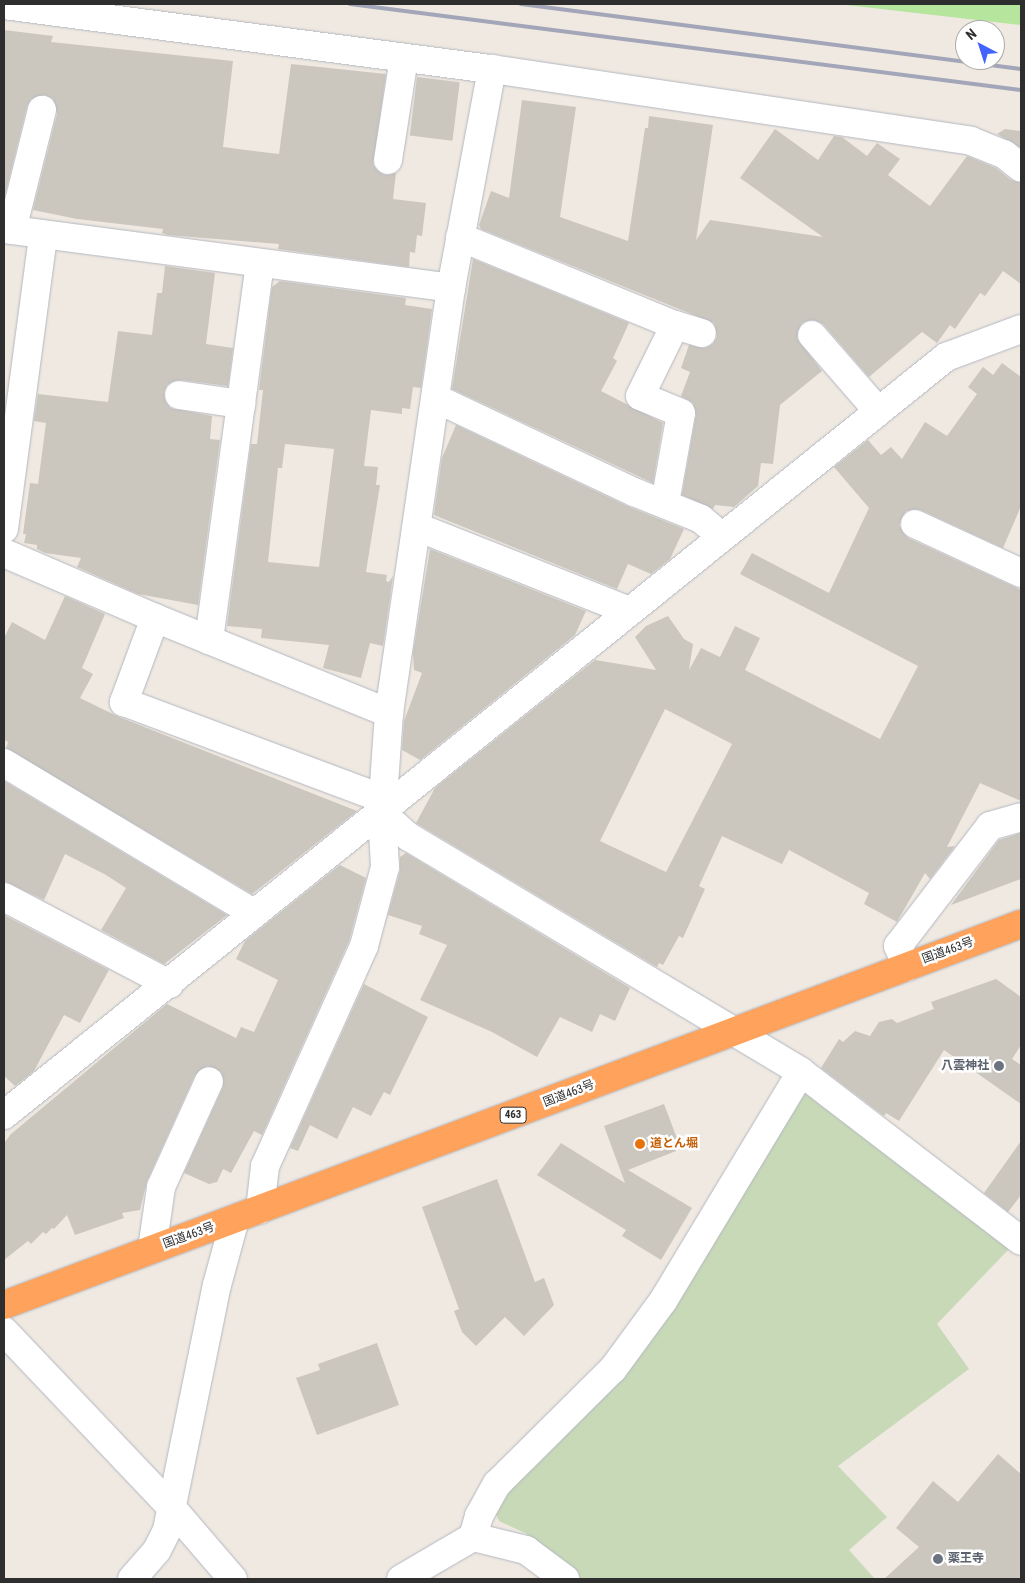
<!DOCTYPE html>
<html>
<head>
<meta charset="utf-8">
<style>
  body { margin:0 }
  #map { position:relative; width:1025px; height:1583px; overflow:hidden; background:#efe9e1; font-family:"Roboto Condensed","Noto Sans JP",sans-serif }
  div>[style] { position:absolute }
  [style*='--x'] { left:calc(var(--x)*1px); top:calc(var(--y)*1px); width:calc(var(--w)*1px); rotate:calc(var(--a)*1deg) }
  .green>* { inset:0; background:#b6e59e }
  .cemetery>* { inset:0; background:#c8d9b8 }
  .building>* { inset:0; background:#cbc7bf; transform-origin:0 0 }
  .roads { filter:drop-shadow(0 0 1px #b4b7c1) drop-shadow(0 0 1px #b4b7c1) }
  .minor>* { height:28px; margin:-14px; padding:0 14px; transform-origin:14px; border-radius:14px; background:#fff }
  .highway>* { height:28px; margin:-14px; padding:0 14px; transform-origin:14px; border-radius:14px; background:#ffa35c }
  .rail>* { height:4px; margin:-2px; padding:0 2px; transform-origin:2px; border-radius:2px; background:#a3a6b8 }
  .dots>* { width:14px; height:14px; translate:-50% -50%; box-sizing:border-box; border:2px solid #fff; border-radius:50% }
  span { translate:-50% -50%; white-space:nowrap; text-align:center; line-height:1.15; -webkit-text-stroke:5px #fff; paint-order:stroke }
  .shield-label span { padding:1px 4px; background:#fff; border:1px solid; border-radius:4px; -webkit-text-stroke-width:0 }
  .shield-label { font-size:11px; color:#2e2e2e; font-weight:700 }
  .street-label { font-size:12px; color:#2e2e2e }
  .worship-label { font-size:12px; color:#5b616d; font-weight:700 }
  .right { translate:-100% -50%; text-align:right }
  .left { translate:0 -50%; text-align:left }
  .food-label { font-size:12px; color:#c56008; font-weight:700 }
  .frame { position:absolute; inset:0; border:5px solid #2e2e2e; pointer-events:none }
  .north { position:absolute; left:955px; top:20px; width:50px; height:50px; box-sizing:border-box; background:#fff; border:1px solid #ababab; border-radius:50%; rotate:320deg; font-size:14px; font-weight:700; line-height:20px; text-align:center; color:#2e2e2e }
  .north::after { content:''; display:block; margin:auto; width:18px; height:22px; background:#4264fb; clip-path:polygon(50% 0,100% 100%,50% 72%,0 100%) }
</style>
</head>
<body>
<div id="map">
  <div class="green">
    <div style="clip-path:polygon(838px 4px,1021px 4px,1021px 25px)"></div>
  </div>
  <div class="cemetery">
    <div style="clip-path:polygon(802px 1091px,1009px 1249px,937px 1324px,969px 1369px,838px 1466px,887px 1517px,849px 1550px,875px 1579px,582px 1579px,525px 1533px,499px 1521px,495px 1512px)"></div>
  </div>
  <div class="building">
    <div style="clip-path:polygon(4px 30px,53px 36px,51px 42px,233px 61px,223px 147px,279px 154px,291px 64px,386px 74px,373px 165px,385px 175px,396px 173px,393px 199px,426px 203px,422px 236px,417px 235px,415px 253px,410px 252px,409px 267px,278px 249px,279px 244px,168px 235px,162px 233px,163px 229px,77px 219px,33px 210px,57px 114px,53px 99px,45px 95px,31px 99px,27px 106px,4px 199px)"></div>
    <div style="left:417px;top:77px;width:43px;height:59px;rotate:7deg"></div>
    <div style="clip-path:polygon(522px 100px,576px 107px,560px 217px,628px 241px,645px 128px,648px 128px,649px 116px,713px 125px,696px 240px,710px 220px,823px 237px,740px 178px,775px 129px,818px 160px,834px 136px,842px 137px,867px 156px,877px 143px,900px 159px,888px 175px,930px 206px,967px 156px,996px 168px,1011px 180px,1021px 183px,1021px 284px,1003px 271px,985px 296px,980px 293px,955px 329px,950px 325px,937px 343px,922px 332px,869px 377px,823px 324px,810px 320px,802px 323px,797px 338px,822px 371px,780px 405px,773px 464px,761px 463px,758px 486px,734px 507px,715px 505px,713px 509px,682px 495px,696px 415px,693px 403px,681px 396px,690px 372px,681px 368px,689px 345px,705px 348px,713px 344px,717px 337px,714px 323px,481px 229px,479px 225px,491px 191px,509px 198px)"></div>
    <div style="clip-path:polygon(1005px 129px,1021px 131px,1021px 148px,997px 134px)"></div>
    <div style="clip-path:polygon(473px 259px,629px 323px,613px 358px,617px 361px,601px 391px,663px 423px,653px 483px,452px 389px)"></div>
    <div style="clip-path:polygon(165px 266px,215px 273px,206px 344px,233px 348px,228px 386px,181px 380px,167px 385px,164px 393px,170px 408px,212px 416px,210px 439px,220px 440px,198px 605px,138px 594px,77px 567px,81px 558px,45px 553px,37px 549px,37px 545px,24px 543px,26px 534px,23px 534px,30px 483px,38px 484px,46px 423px,34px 421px,38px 394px,108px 402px,118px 331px,152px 335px,157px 293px,162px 293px)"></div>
    <div style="clip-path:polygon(evenodd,280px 281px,406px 298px,405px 305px,432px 309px,421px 388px,413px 387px,410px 409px,402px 408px,402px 414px,371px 410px,364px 466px,378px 467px,376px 485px,380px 485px,366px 572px,387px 575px,386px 581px,389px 582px,393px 576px,383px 646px,370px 643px,361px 678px,323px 668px,329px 645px,261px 638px,262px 629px,227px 626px,251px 444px,257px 444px,263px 390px,259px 390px,272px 287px,280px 281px,285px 444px,334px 449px,319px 567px,268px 562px,278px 468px,282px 468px,285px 444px)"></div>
    <div style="clip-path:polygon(evenodd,1002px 363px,1021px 377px,1021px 506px,1003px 548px,921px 510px,906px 511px,899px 525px,908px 538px,1021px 590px,1021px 801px,980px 783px,947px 847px,955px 846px,930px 879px,925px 873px,897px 922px,864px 904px,869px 893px,789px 850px,782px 864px,722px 836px,699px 886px,705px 889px,683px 938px,679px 936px,663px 965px,659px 963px,657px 967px,416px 823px,435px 788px,595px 660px,656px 670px,635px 637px,646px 626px,668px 616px,684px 639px,693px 644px,689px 670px,701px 648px,720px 657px,735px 626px,760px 638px,745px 670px,880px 739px,918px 666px,740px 574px,752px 553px,829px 593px,869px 508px,834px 467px,868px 440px,881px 455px,891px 447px,902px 459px,925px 422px,947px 436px,977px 394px,968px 387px,983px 367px,993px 375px,1002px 363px,665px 709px,732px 744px,666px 872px,600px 841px,665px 709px)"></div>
    <div style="clip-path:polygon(456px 425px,627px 506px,684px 529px,670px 559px,651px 574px,628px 564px,617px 589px,434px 515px,442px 458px)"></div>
    <div style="clip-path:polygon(430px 549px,586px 611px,575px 635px,420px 760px,402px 750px,404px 721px,422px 673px,414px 670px,413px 653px)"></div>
    <div style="clip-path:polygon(65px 596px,105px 614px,82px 668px,93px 674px,80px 698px,119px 717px,357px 811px,252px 894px,6px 748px,8px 742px,4px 740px,4px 638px,12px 622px,45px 640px)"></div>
    <div style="clip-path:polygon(4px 781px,227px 915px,164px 964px,101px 930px,126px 888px,106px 875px,65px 854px,44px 900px,4px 881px)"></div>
    <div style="clip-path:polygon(1021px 833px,1021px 879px,951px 905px,999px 840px)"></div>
    <div style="clip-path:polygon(406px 853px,630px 988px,615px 1021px,600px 1014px,592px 1032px,560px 1017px,537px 1057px,492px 1032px,420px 1000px,447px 945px,419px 934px,422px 926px,388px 915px,400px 871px,400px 857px)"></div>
    <div style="clip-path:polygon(340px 865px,366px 878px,349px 941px,262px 1135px,254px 1131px,231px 1173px,223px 1169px,217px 1182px,209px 1184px,184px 1173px,223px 1087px,221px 1072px,207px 1066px,195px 1075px,147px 1181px,140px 1210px,122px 1213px,124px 1218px,75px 1235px,67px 1215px,54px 1229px,52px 1228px,46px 1234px,43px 1232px,31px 1244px,28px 1241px,4px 1260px,4px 1143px,11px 1134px,167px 1004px,236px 1038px,241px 1027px,254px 1032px,278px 980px,236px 959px,245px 941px)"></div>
    <div style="clip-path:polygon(4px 915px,109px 970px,80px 1023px,64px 1015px,34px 1071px,15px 1086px,4px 1076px)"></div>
    <div style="clip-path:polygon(996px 979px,1021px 997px,1021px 1045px,1012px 1059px,1021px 1065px,1021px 1104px,944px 1050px,899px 1121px,886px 1113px,884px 1116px,821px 1068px,839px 1039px,843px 1042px,855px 1031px,870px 1036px,879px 1022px,892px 1019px,897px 1023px,934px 1009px,931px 1002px)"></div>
    <div style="clip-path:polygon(364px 984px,428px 1017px,390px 1095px,384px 1092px,371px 1116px,353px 1107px,337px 1139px,310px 1125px,298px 1151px,290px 1148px)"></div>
    <div style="clip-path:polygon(664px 1104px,681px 1149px,628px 1170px,692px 1208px,661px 1260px,622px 1236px,626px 1230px,537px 1175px,561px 1143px,625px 1183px,604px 1126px)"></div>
    <div style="clip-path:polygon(1021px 1141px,1021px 1195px,1008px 1212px,984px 1193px)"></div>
    <div style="clip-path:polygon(497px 1179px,535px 1282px,544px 1278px,554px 1305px,524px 1336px,505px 1317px,476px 1346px,462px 1332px,454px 1311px,459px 1309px,422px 1207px)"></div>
    <div style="clip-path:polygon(377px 1343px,399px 1405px,317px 1435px,296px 1378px,320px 1370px,318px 1364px)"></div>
    <div style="clip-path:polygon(998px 1454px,1021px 1474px,1021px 1579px,884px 1579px,919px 1547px,896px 1528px,933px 1481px,958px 1502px)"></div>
  </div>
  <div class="roads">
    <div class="minor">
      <div style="--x:4;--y:5;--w:492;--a:7.5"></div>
      <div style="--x:492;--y:69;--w:484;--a:8.5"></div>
      <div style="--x:971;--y:141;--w:35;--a:22"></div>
      <div style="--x:1004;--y:154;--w:22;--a:39"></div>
      <div style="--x:388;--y:160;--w:103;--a:-81.1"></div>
      <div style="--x:4;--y:229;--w:451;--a:7.5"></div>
      <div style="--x:12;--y:230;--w:124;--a:-76"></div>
      <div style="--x:460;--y:237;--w:232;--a:22.3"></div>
      <div style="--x:812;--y:335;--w:101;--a:49"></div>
      <div style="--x:179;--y:395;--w:63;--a:8.3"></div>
      <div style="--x:437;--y:399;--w:218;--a:25.3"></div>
      <div style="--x:634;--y:492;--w:72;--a:21.9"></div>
      <div style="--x:701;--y:519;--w:26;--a:40"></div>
      <div style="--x:665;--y:503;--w:91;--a:-79.9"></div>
      <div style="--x:681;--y:413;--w:44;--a:-157.5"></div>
      <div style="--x:640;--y:396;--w:79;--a:-63.8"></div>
      <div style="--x:675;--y:325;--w:28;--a:17"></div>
      <div style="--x:915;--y:524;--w:117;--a:24.8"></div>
      <div style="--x:417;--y:527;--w:228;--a:21.6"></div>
      <div style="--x:4;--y:529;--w:297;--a:-82.4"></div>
      <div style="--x:4;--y:553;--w:164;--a:23.3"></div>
      <div style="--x:155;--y:618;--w:253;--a:22.1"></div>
      <div style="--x:389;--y:713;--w:100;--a:94"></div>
      <div style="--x:382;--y:813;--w:54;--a:86.8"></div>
      <div style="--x:385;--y:867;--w:82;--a:104.9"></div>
      <div style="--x:364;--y:946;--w:241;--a:114.2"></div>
      <div style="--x:265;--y:1166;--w:44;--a:96.5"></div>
      <div style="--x:155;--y:618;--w:90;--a:110.3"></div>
      <div style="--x:124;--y:702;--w:278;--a:20.5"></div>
      <div style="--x:209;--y:640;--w:380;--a:-82.3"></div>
      <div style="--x:389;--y:713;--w:429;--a:-81.7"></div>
      <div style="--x:451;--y:288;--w:223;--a:-79.4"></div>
      <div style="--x:4;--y:763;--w:292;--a:31"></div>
      <div style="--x:382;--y:813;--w:36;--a:42"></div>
      <div style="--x:409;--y:837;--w:457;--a:30.9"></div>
      <div style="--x:801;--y:1072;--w:277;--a:37.5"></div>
      <div style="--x:4;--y:897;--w:187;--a:27.8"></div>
      <div style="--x:907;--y:967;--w:23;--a:-113"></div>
      <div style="--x:898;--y:946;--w:151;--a:-52.5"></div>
      <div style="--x:990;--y:826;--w:32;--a:-16"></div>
      <div style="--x:4;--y:1115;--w:1209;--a:-38.82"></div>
      <div style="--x:946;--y:357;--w:80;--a:-20.5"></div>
      <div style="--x:152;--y:1249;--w:63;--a:-81.7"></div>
      <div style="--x:161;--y:1187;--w:116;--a:-65.6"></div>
      <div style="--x:4;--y:1331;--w:243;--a:46.5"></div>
      <div style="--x:171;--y:1507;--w:95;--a:49.3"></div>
      <div style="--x:473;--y:1537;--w:22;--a:-74"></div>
      <div style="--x:479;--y:1516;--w:37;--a:-61"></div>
      <div style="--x:497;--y:1484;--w:163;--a:-44.8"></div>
      <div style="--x:613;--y:1369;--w:84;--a:-53.7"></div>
      <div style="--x:663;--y:1301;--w:267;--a:-58.9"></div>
      <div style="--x:132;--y:1579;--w:38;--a:-49"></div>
      <div style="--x:157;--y:1550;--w:22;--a:-63"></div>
      <div style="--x:167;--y:1530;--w:250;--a:-78.5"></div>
      <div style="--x:217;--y:1285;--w:68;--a:-74.7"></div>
      <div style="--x:401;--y:1579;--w:83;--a:-30.3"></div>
      <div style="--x:473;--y:1537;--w:55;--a:13.8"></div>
      <div style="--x:526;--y:1550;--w:49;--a:36.6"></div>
    </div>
    <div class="highway">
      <div style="--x:4;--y:1305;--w:1086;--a:-20.54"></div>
    </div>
  </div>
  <div class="rail">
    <div style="--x:350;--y:4;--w:676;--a:7.3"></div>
    <div style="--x:521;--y:4;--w:504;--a:7.41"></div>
  </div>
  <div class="dots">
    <div style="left:999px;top:1066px;background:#6b7280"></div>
    <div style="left:640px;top:1144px;background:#e8710a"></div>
    <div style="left:938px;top:1559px;background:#6b7280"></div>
  </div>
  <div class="shield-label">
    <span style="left:513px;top:1115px">463</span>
  </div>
  <div class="street-label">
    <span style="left:948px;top:951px;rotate:-20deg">国道463号</span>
    <span style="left:569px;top:1094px;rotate:-21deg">国道463号</span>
    <span style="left:189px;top:1236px;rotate:-20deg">国道463号</span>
  </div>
  <div class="worship-label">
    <span class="right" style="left:989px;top:1066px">八雲神社</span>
    <span class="left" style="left:948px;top:1559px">薬王寺</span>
  </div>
  <div class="food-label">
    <span class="left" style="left:650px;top:1144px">道とん堀</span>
  </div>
  <div class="frame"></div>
  <div class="north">N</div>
</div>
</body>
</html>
